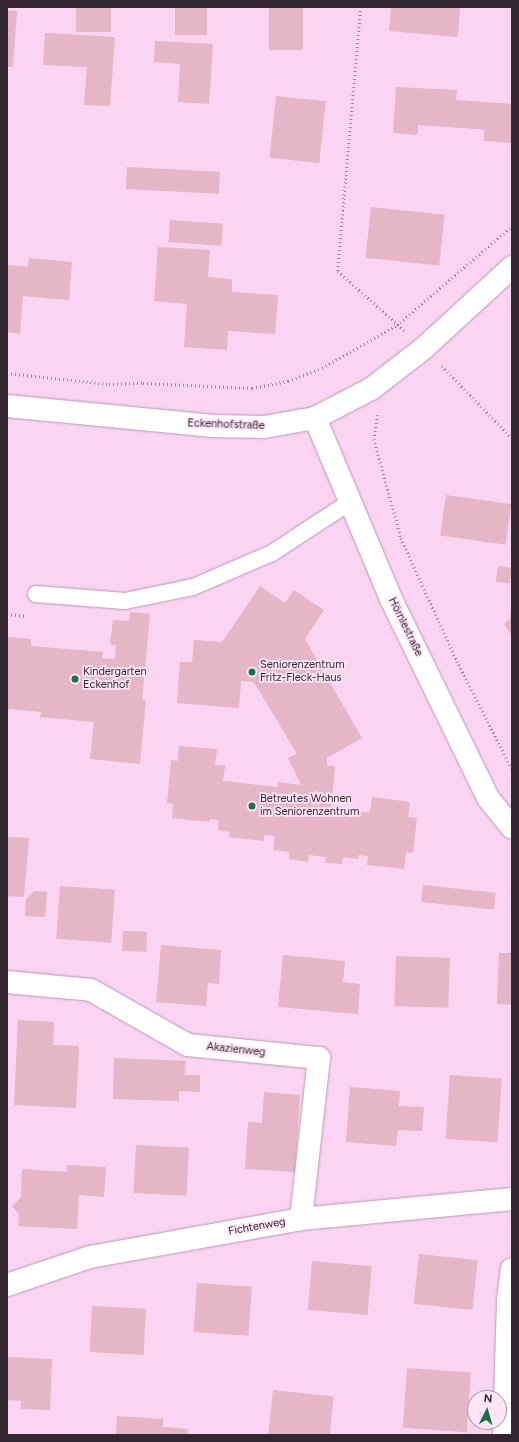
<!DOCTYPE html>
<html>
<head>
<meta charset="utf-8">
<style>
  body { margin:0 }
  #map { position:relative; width:519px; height:1442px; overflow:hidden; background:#fad4f0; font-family:Figtree,sans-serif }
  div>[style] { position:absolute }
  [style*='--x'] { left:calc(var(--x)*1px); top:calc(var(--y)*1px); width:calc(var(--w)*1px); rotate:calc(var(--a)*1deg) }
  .building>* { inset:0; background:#e4b6c6; transform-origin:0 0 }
  .path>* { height:2.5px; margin-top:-1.25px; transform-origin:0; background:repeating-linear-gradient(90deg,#a1869a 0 1px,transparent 0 4px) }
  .roads { filter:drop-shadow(0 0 1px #bd99b4) drop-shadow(0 0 1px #bd99b4) }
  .service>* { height:16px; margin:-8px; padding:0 8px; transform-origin:8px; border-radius:8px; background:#fff }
  .minor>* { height:22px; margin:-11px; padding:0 11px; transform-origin:11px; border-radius:11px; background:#fff }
  .tertiary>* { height:22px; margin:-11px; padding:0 11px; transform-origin:11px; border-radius:11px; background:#fff }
  .dots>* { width:11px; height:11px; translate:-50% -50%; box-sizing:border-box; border:2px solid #fee6f7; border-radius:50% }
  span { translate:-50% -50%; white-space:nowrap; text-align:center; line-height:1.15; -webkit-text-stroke:3.5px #fee6f7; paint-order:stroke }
  .street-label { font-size:11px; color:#352732 }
  .poi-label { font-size:11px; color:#352732 }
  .left { translate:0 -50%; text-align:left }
  .frame { position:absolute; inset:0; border:8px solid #352732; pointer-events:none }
  .north { position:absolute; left:467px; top:1390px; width:40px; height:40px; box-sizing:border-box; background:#fee6f7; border:1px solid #ae9aa8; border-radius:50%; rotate:5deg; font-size:11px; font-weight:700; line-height:16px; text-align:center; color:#352732 }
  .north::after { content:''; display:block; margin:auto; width:14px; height:18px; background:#197043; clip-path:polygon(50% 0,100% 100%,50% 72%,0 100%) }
</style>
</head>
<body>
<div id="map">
  <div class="building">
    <div style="left:76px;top:7px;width:35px;height:25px"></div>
    <div style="left:175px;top:7px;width:32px;height:28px"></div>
    <div style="left:269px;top:7px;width:34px;height:43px"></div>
    <div style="clip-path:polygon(391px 7px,460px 7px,458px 37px,389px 31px)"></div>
    <div style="clip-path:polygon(7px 10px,17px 11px,13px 67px,7px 67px)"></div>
    <div style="clip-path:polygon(45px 33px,115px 37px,110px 106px,84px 105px,87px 67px,43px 65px)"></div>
    <div style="clip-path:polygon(155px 41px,213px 44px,209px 104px,178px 102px,180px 64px,154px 62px)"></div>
    <div style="clip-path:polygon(396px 87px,457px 90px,456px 100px,512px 104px,512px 143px,484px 141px,484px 130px,477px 129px,418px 125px,418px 135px,393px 133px)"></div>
    <div style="left:276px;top:96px;width:50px;height:62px;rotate:6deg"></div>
    <div style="left:127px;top:167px;width:93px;height:22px;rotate:3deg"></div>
    <div style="left:371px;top:207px;width:74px;height:51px;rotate:6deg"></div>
    <div style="left:170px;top:220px;width:53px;height:22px;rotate:4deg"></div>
    <div style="clip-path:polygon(158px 247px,210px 250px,208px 277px,232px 279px,232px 292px,278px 295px,275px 334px,228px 331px,227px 350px,184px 347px,187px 304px,154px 301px)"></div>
    <div style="clip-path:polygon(29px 258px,72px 262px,69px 300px,23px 296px,20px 334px,7px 332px,7px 265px,28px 267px)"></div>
    <div style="left:446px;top:495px;width:66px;height:41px;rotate:8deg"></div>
    <div style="left:498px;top:566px;width:14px;height:16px;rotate:8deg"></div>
    <div style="clip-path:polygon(260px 586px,285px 603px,294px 590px,324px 610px,305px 639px,362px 738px,327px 758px,327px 766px,335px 766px,331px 808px,370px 813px,372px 797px,410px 802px,408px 817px,417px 818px,413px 853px,406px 852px,404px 869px,367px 865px,368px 856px,359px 855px,358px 859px,343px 857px,342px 864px,325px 863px,326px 857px,309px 855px,308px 862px,289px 859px,289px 852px,273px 850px,275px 836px,264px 835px,264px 841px,229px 837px,230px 832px,218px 830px,219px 820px,210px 819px,209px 822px,172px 818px,173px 804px,167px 803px,171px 760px,178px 761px,179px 746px,217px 749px,215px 765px,225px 766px,223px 781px,278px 787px,278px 782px,301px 785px,288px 758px,297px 754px,254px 682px,241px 681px,239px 708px,177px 703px,180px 662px,192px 662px,194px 640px,222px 642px)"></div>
    <div style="clip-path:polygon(511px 609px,512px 609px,512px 636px,504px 624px,510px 619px)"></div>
    <div style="clip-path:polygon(130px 612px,150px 614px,142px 700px,146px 700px,140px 764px,90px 759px,94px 722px,40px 717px,41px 712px,9px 709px,7px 716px,7px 637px,31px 639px,31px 646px,103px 652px,102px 658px,115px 659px,116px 645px,110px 644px,113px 620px,129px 621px)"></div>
    <div style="clip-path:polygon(7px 837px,29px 838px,24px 897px,7px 896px)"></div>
    <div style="left:423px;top:885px;width:73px;height:17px;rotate:6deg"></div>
    <div style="left:60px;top:886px;width:55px;height:53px;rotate:4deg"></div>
    <div style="clip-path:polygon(34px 891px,47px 892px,45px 917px,25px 916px,26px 899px)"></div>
    <div style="left:123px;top:931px;width:24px;height:20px;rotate:2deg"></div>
    <div style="clip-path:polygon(161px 945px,221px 950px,219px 984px,208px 983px,206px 1006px,156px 1002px)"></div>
    <div style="clip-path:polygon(499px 953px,512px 953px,512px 1005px,497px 1004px)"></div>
    <div style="clip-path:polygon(283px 955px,345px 961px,343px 982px,360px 984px,358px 1014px,278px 1007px)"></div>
    <div style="left:396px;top:956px;width:54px;height:50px;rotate:2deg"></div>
    <div style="clip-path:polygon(18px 1020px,54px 1022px,53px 1045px,79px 1046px,76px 1108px,14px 1105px)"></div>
    <div style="clip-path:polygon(114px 1058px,186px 1061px,185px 1075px,200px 1075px,200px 1092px,179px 1091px,179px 1101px,113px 1099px)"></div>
    <div style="left:450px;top:1075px;width:52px;height:64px;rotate:4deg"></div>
    <div style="clip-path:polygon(350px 1087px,400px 1091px,399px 1106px,424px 1107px,422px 1131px,398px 1130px,396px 1146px,346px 1142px)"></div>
    <div style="clip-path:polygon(264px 1092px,300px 1095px,295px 1172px,245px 1169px,248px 1122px,262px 1123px)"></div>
    <div style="left:136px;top:1145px;width:53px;height:48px;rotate:3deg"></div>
    <div style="clip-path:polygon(67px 1165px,106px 1167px,104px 1197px,79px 1195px,77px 1229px,18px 1226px,19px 1214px,12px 1206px,21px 1197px,22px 1169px,67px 1172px)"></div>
    <div style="left:419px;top:1254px;width:59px;height:50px;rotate:6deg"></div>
    <div style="left:312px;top:1261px;width:60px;height:49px;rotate:5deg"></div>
    <div style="left:197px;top:1283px;width:55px;height:49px;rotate:4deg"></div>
    <div style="left:92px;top:1306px;width:54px;height:46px;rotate:3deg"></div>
    <div style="clip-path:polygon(7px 1357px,52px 1359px,50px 1410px,21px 1409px,21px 1401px,7px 1400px)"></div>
    <div style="left:407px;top:1368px;width:64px;height:60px;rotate:4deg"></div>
    <div style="left:273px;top:1390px;width:61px;height:44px;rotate:6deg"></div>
    <div style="clip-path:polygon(117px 1416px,163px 1419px,163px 1427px,188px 1429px,187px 1435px,116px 1435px)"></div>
  </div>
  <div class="path">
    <div style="--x:361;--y:7;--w:265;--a:95"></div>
    <div style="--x:338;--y:271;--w:89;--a:41.8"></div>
    <div style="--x:442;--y:366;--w:100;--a:45.8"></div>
    <div style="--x:7;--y:373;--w:103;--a:6.2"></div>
    <div style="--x:109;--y:384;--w:34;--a:-2"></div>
    <div style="--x:143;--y:383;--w:109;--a:2.6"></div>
    <div style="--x:252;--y:388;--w:37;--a:-11"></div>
    <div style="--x:288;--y:381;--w:36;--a:-21"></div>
    <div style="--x:322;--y:368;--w:86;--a:-29.8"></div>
    <div style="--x:397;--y:325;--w:152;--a:-40.7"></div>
    <div style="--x:378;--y:415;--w:24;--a:99"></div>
    <div style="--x:374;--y:439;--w:103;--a:74.7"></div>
    <div style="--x:401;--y:538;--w:135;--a:65.5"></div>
    <div style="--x:457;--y:661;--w:121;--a:63"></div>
    <div style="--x:7;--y:614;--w:20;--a:6"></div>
  </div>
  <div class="roads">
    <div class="service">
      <div style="--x:36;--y:594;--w:89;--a:4.5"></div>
      <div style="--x:125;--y:601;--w:69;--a:-11.6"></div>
      <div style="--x:193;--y:587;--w:86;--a:-23.3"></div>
      <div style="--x:272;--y:553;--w:93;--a:-33.2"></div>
    </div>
    <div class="minor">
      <div style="--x:7;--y:982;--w:84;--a:5.4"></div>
      <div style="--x:91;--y:990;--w:112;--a:29.6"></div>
      <div style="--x:188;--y:1045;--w:132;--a:5.7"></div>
      <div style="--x:319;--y:1058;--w:162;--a:96.4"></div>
      <div style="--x:7;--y:1285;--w:88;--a:-18.6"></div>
      <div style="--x:90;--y:1257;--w:214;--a:-10.2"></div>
      <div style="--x:301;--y:1219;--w:212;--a:-5.4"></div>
      <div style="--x:504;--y:1435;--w:135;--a:-88.3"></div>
      <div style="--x:508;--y:1300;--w:31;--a:-83"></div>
    </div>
    <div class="tertiary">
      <div style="--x:7;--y:406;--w:208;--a:5.5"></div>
      <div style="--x:214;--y:426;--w:50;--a:1.1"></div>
      <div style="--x:264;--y:427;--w:52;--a:-10"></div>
      <div style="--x:315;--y:418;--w:63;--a:-27.4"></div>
      <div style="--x:371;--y:389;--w:67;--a:-37.7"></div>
      <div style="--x:424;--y:348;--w:120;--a:-42.6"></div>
      <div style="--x:315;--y:418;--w:196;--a:67.2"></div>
      <div style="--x:391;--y:599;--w:221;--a:64"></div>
      <div style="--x:488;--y:798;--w:38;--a:51"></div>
    </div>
  </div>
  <div class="dots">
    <div style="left:252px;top:672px;background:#197043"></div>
    <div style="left:75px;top:679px;background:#197043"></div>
    <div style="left:252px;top:806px;background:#197043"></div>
  </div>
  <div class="street-label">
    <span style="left:226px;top:425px;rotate:2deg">Eckenhofstraße</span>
    <span style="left:405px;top:627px;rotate:64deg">Hörnlestraße</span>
    <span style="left:236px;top:1050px;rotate:6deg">Akazienweg</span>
    <span style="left:257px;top:1227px;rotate:-10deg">Fichtenweg</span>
  </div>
  <div class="poi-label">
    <span class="left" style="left:260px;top:672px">Seniorenzentrum<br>Fritz-Fleck-Haus</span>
    <span class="left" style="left:83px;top:679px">Kindergarten<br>Eckenhof</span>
    <span class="left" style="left:260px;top:806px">Betreutes Wohnen<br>im Seniorenzentrum</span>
  </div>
  <div class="frame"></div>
  <div class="north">N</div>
</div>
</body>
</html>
